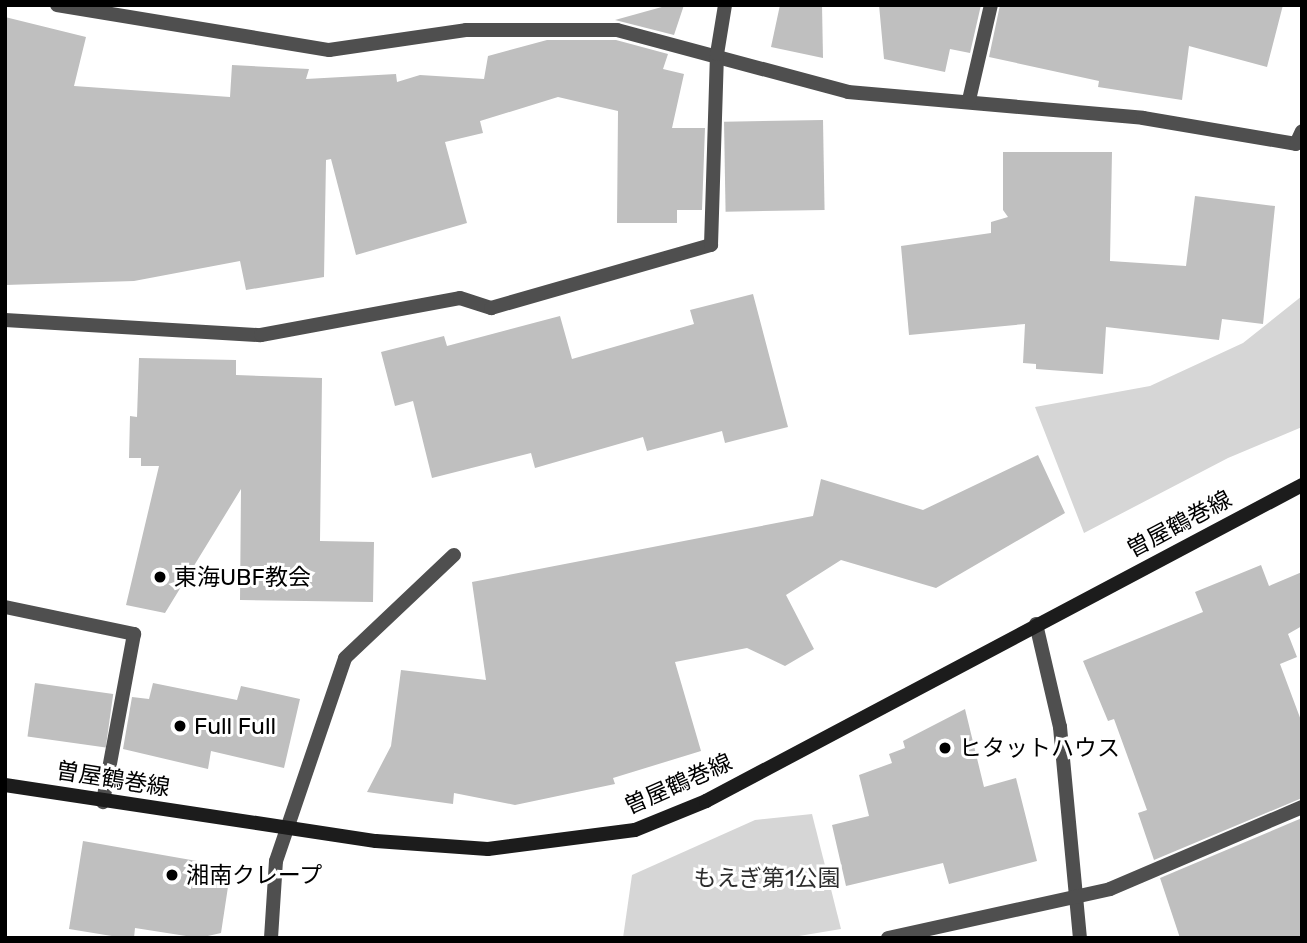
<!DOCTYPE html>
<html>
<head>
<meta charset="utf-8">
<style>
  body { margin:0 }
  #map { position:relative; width:1307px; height:943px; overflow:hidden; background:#fff; font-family:Rubik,"Noto Sans JP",sans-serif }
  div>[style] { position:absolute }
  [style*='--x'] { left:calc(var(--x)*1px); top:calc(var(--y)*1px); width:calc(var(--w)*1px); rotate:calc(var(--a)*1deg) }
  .green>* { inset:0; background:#d6d6d6 }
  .building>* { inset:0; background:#bfbfbf; transform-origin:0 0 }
  .service>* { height:14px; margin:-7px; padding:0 7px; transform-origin:7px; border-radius:7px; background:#4f4f4f }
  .minor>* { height:14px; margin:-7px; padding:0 7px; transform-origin:7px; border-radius:7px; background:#4f4f4f }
  .secondary>* { height:14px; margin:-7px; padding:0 7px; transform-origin:7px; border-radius:7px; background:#1c1c1c }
  .dots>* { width:19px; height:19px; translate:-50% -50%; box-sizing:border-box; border:4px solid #fff; border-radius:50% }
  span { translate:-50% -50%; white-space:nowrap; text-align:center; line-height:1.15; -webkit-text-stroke:6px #fff; paint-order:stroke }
  .street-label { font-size:23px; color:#000 }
  .poi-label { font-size:23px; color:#000 }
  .left { translate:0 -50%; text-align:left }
  .park-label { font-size:23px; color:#2d2d2d }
  .frame { position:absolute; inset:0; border:7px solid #000; pointer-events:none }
</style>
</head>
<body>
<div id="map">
  <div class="green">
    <div style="clip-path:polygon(1302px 296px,1302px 427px,1228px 458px,1084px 533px,1035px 407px,1150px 386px,1243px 343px)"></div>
    <div style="clip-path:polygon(812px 814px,841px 929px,787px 938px,623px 938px,632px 875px,755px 820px)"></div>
  </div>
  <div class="building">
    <div style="clip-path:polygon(669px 5px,684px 5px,674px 35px,615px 20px)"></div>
    <div style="clip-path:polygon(780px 5px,822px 5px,823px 58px,771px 47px)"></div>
    <div style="clip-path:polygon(879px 5px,981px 5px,970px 53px,950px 49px,945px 72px,884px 59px)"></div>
    <div style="clip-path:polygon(1000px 5px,1283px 5px,1267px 67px,1189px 46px,1182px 100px,1098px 87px,1099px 81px,989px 57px)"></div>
    <div style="clip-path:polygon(5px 17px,86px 37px,74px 86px,230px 97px,232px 65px,309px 69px,306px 79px,396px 74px,397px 82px,420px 75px,484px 79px,488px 56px,547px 40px,616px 40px,668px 54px,663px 69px,684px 74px,672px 128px,705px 128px,702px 210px,677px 210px,677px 223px,617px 223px,618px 111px,558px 97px,480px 121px,483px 133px,445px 142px,467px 223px,356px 255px,331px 159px,326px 160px,324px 277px,246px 290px,240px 261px,134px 281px,5px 285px)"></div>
    <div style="left:823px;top:120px;width:90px;height:99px;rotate:89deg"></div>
    <div style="clip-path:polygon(1003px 152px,1112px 152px,1110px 261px,1186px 266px,1195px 196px,1275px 206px,1263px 324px,1222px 319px,1219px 340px,1106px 327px,1103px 374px,1036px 369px,1036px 364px,1023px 363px,1025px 324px,909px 335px,901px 246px,991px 233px,991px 222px,1008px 217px,1003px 210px)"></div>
    <div style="clip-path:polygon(753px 294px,788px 427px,725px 443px,722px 431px,647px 451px,643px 437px,535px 468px,531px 453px,432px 478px,413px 401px,395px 406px,381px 352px,444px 336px,447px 346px,560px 316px,572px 359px,694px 324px,690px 310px)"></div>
    <div style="clip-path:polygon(139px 358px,236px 360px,236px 375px,322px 378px,320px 541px,374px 542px,373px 602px,240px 600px,241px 489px,165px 613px,126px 605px,159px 466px,141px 466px,141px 458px,129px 458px,130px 416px,137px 417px)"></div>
    <div style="clip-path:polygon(1038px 455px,1065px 513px,936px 588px,841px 560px,786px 595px,814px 649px,785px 666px,747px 648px,675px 662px,701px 751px,613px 778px,615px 784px,515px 805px,454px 793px,453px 804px,367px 792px,391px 746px,401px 670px,486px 680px,472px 582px,813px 516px,821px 479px,923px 510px)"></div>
    <div style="clip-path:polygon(1261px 565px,1269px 586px,1302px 572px,1302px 626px,1288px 634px,1297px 657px,1280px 664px,1302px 723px,1302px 798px,1154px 860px,1138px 813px,1147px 810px,1114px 719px,1108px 721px,1083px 661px,1203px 612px,1195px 592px)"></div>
    <div style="left:35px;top:683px;width:79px;height:54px;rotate:8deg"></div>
    <div style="clip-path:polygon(153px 683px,237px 700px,241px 686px,300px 699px,284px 768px,211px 751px,208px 769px,123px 749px,132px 697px,149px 699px)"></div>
    <div style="clip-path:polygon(965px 709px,984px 787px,1016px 778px,1037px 861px,949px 884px,943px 863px,846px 886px,832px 825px,869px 816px,859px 775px,892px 763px,889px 754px,905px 748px,903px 741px)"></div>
    <div style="clip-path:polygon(1302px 818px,1302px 938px,1180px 938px,1160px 878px)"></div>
    <div style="clip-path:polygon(83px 841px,231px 867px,221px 933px,199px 938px,135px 928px,134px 938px,124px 938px,69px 929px)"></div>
  </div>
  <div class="service">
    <div style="--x:5;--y:607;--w:132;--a:11.8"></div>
    <div style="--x:134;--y:634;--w:171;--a:100.5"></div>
  </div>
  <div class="minor">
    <div style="--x:57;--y:5;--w:276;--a:9.4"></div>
    <div style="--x:329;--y:50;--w:138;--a:-8.3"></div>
    <div style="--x:466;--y:30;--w:151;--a:0"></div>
    <div style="--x:617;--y:30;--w:239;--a:15"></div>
    <div style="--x:848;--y:92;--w:296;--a:5"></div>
    <div style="--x:1143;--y:118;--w:155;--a:9.6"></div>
    <div style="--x:1296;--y:144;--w:14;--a:-65"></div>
    <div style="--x:969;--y:100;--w:98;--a:-77"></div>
    <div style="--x:5;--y:320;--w:256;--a:3.4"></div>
    <div style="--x:261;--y:335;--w:202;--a:-10.5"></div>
    <div style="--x:460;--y:298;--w:33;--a:18"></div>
    <div style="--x:491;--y:308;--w:229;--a:-16"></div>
    <div style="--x:711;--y:245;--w:191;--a:-88.2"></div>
    <div style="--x:717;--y:54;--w:50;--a:-80.7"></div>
    <div style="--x:1036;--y:624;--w:106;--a:76.9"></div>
    <div style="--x:1060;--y:727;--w:212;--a:84.6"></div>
    <div style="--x:271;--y:938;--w:77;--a:-86.3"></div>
    <div style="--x:276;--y:861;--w:214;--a:-71.2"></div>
    <div style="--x:345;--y:658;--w:150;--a:-43.4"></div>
    <div style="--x:888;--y:938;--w:227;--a:-12.4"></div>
    <div style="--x:1110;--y:889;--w:209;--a:-23.1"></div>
  </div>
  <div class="secondary">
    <div style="--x:5;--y:785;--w:375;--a:8.6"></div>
    <div style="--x:376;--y:841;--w:112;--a:4.1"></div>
    <div style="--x:488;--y:849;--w:148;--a:-7.4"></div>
    <div style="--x:635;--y:830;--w:77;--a:-22.2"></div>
    <div style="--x:706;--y:801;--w:675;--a:-27.93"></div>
  </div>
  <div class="dots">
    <div style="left:160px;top:577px;background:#000"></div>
    <div style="left:180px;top:726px;background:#000"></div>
    <div style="left:945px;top:748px;background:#000"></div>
    <div style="left:172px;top:875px;background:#000"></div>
  </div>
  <div class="street-label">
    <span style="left:1179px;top:524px;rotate:-28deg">曽屋鶴巻線</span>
    <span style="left:113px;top:779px;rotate:9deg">曽屋鶴巻線</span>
    <span style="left:678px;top:784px;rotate:-24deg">曽屋鶴巻線</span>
  </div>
  <div class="poi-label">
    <span class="left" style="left:174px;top:577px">東海UBF教会</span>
    <span class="left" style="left:194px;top:726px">Full Full</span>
    <span class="left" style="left:959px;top:748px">ヒタットハウス</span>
    <span class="left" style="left:186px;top:875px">湘南クレープ</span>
  </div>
  <div class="park-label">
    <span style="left:767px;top:878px">もえぎ第1公園</span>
  </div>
  <div class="frame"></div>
</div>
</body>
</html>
